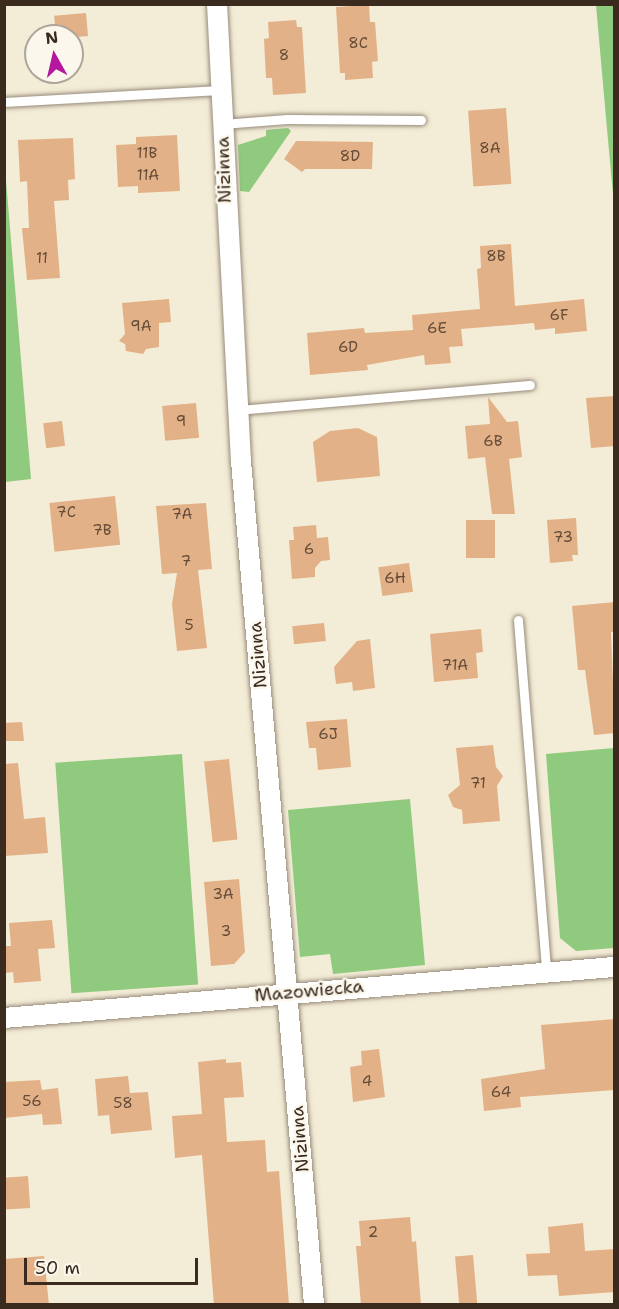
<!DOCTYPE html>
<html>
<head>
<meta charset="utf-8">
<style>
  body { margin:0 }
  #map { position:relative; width:619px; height:1309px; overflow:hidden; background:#f3ecd6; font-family:"Shantell Sans",sans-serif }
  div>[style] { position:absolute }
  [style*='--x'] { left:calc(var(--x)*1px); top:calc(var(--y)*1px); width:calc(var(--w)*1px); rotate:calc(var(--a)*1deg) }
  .green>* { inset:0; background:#8fca7e; transform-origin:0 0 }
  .building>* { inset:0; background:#e3b187; transform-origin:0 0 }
  .roads { filter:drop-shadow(0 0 2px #978b7a) drop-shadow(0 0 2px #978b7a) }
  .service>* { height:9px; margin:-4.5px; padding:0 4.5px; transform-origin:4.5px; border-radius:4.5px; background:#fff }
  .minor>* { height:20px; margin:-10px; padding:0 10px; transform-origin:10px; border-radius:10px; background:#fff }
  span { translate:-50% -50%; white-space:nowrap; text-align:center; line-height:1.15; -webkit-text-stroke:5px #fbf7ec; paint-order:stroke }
  .number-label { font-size:15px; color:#654c38 }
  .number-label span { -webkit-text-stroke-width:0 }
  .street-label { font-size:18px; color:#3b2a1e }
  .frame { position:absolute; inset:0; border:6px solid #3b2a1e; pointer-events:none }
  .north { position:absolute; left:24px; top:24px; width:60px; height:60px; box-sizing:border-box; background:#fbf7ec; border:2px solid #aea59a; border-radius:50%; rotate:352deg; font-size:16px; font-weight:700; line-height:24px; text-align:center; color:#3b2a1e }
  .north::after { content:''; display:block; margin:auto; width:21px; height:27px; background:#b5179e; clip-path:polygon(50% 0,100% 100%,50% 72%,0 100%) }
  .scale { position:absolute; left:24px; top:1258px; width:174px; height:27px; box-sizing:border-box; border:3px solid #3b2a1e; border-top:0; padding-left:8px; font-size:18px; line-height:21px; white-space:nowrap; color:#3b2a1e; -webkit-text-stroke:4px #fbf7ec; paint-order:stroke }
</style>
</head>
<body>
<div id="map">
  <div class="green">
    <div style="clip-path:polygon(596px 5px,614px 5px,614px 205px,608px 140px)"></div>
    <div style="clip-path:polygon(288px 128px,291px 131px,249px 192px,240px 191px,238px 145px,266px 136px,266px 130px)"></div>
    <div style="clip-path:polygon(5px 168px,31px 479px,5px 482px,4px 482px)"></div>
    <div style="clip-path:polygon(614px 748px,614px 948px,576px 951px,560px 938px,546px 754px)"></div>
    <div style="left:182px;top:754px;width:231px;height:127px;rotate:86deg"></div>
    <div style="clip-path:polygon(410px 799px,425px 965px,333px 974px,330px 954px,300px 957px,288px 810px)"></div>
  </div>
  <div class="building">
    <div style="clip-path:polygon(369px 5px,370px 22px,375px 22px,378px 61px,372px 62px,373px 78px,345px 80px,345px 73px,340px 73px,336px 7px)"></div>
    <div style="left:86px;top:13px;width:23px;height:32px;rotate:85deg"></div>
    <div style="clip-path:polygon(296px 20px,297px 27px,302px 27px,306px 93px,273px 95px,272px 78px,266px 78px,264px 39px,269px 38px,268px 22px)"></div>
    <div style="left:506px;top:108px;width:76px;height:38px;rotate:86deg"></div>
    <div style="clip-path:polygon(177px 135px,180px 191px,138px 193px,138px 186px,118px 187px,116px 145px,136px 144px,136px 137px)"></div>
    <div style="clip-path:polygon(73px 138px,75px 179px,68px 180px,69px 200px,54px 201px,60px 278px,27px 280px,22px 228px,29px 228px,27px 181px,20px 182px,18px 140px)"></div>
    <div style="clip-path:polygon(296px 141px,373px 142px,372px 169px,305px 169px,302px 172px,284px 159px)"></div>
    <div style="clip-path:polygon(511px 244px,515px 306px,584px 299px,587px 331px,555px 334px,555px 328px,535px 330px,534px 323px,461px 329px,463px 346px,449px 347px,451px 363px,425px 365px,424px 355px,367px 365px,368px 370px,310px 375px,307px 333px,364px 328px,365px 333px,413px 330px,412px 315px,480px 309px,477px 269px,481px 268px,480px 246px)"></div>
    <div style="clip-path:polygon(169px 299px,171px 322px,159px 323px,159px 347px,146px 349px,143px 354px,126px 351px,125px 344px,119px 341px,125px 334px,122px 303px)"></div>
    <div style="clip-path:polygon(615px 396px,615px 446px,591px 448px,586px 398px)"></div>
    <div style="clip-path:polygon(488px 397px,507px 422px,518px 421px,522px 457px,509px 459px,515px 514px,492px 514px,485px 457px,468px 459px,465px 426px,490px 424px)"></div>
    <div style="left:196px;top:403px;width:35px;height:34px;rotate:85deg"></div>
    <div style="left:62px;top:421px;width:25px;height:19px;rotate:83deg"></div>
    <div style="clip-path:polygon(358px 428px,377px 437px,380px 476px,317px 482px,313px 442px,330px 431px)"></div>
    <div style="left:115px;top:496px;width:49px;height:66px;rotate:84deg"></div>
    <div style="clip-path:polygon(206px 503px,212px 569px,198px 570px,207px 648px,177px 651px,172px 604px,177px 573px,162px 574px,156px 506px)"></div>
    <div style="clip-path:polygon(576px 518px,578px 555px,572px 555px,573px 561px,550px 563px,547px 520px)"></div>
    <div style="left:495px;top:520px;width:38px;height:29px;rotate:90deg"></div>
    <div style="clip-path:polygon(316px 525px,317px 538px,328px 537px,330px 560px,321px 561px,315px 568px,315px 577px,292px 579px,289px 540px,294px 540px,293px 527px)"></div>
    <div style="left:409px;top:563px;width:29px;height:31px;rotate:82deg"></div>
    <div style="clip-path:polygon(615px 602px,615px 632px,611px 632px,615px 733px,594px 735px,585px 670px,578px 670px,572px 606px)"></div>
    <div style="left:324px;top:623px;width:18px;height:32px;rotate:84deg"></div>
    <div style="clip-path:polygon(481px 629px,483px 652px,476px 653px,478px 678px,434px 682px,430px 634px)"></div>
    <div style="clip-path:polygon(370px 639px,375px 688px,353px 691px,352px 682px,336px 684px,334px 667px,357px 641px)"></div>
    <div style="clip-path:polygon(347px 719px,351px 767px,318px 770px,316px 748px,309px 748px,306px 722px)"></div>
    <div style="clip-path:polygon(22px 722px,24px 741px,4px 741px,4px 723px)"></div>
    <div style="clip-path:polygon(493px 745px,496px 767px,503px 776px,497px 786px,500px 821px,463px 824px,462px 810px,453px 807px,448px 795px,460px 785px,456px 748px)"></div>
    <div style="left:229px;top:759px;width:81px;height:25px;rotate:84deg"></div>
    <div style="clip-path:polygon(18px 763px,24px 819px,45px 817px,48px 853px,4px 856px,4px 764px)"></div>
    <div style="clip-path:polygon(239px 879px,245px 952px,234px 964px,211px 966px,204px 882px)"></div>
    <div style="clip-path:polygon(52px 920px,55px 948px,38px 949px,41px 981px,14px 983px,13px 972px,6px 973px,4px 958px,4px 946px,11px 946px,9px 923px)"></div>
    <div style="clip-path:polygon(615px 1019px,615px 1090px,520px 1097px,521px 1107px,484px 1111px,481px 1079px,545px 1069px,541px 1025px)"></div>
    <div style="clip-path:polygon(379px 1049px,385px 1097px,353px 1102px,350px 1067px,362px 1065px,361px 1051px)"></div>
    <div style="clip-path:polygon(226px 1059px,226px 1063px,241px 1062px,244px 1097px,224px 1098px,227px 1142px,265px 1140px,267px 1172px,279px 1171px,289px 1305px,214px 1305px,202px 1155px,175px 1158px,172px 1116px,202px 1114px,198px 1062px)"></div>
    <div style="clip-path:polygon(128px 1076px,130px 1093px,148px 1092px,152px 1130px,111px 1134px,109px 1115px,98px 1116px,95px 1079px)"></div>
    <div style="clip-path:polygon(40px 1080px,42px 1090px,58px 1088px,62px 1124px,43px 1125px,42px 1114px,4px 1118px,4px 1082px)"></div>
    <div style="left:28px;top:1176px;width:32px;height:24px;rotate:86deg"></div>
    <div style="clip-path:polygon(410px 1217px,412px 1242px,416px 1241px,421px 1305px,361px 1305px,356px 1246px,361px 1246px,359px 1221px)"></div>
    <div style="clip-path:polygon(583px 1223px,585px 1251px,615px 1249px,615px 1292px,559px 1296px,557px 1275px,528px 1276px,526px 1254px,550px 1253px,548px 1227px)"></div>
    <div style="left:473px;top:1255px;width:50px;height:18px;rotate:85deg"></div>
    <div style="clip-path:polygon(44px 1256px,49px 1305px,4px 1305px,4px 1259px)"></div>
  </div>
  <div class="roads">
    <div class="service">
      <div style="--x:4;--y:102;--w:216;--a:-3.2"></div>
      <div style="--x:222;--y:124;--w:65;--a:-4.4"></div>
      <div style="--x:287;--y:119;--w:134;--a:0.4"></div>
      <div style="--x:238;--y:410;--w:293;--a:-4.9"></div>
      <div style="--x:518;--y:620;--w:352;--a:85.4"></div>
    </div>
    <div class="minor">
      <div style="--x:217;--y:4;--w:458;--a:87"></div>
      <div style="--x:241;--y:461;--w:846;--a:85.05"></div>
      <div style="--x:4;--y:1018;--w:612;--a:-4.78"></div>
    </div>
  </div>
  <div class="number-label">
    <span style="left:358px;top:44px">8C</span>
    <span style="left:284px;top:56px">8</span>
    <span style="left:490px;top:149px">8A</span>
    <span style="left:147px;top:154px">11B</span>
    <span style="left:350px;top:157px">8D</span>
    <span style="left:148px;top:176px">11A</span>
    <span style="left:496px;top:257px">8B</span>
    <span style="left:42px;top:259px">11</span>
    <span style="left:559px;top:316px">6F</span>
    <span style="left:141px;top:327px">9A</span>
    <span style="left:437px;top:329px">6E</span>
    <span style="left:348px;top:348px">6D</span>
    <span style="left:181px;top:422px">9</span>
    <span style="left:493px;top:442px">6B</span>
    <span style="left:66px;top:513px">7C</span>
    <span style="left:182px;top:515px">7A</span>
    <span style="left:102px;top:531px">7B</span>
    <span style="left:563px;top:538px">73</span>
    <span style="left:309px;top:550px">6</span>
    <span style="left:186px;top:562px">7</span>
    <span style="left:395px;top:579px">6H</span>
    <span style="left:189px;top:626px">5</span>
    <span style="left:455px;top:666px">71A</span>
    <span style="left:328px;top:735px">6J</span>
    <span style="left:478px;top:784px">71</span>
    <span style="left:223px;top:895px">3A</span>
    <span style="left:226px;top:932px">3</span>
    <span style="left:367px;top:1082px">4</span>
    <span style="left:501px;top:1093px">64</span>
    <span style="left:32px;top:1102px">56</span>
    <span style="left:123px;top:1104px">58</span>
    <span style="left:373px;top:1233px">2</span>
  </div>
  <div class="street-label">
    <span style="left:224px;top:170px;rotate:-92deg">Nizinna</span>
    <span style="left:258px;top:655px;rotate:-95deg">Nizinna</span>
    <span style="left:309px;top:991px;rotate:-5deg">Mazowiecka</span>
    <span style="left:300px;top:1139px;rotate:-95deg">Nizinna</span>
  </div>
  <div class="frame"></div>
  <div class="north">N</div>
  <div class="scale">50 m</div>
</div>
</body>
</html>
